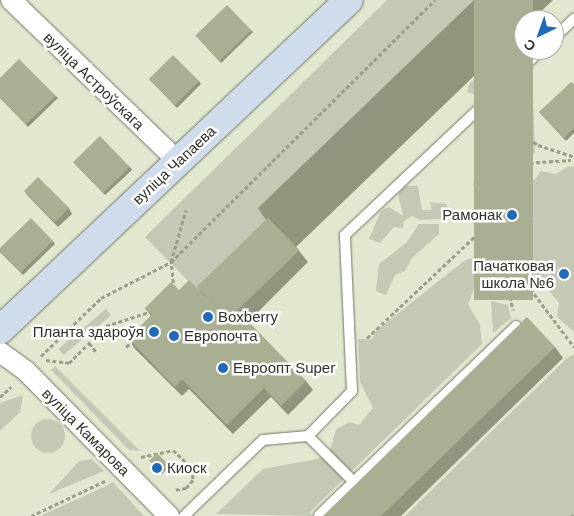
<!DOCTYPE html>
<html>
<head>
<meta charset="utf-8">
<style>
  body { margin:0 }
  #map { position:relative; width:574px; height:516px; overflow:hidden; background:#e2e8d0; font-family:Helvetica,sans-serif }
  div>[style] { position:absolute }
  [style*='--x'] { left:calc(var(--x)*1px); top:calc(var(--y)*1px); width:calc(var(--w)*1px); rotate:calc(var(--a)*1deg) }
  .green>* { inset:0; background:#c4c9b5; transform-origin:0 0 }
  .round { border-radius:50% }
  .path>* { height:3px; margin-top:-1.5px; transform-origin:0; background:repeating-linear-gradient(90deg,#9a9e8c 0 4px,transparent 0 6.5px) }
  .roads { filter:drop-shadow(0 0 1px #717661) drop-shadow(0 0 1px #717661) }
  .service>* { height:10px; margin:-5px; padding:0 5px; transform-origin:5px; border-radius:5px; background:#fff }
  .minor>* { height:20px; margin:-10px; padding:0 10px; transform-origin:10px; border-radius:10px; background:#fff }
  .secondary>* { height:28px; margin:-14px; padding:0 14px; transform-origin:14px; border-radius:14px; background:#cfdcec }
  .wall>* { inset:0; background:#90967e }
  .building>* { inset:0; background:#a8af92; transform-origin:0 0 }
  .dots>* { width:14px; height:14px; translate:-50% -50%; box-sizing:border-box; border:2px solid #fff; border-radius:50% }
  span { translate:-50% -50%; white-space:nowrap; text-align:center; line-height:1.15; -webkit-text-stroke:5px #fff; paint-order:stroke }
  .street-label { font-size:15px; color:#303229 }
  .poi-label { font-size:15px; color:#303229 }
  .right { translate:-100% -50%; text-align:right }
  .left { translate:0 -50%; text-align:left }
  .north { position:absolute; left:514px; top:10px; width:50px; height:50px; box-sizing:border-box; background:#fff; border:1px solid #acada9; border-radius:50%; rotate:222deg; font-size:14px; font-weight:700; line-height:20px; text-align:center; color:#303229 }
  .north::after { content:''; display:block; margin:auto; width:18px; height:22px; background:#2269b9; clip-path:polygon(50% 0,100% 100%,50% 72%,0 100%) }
</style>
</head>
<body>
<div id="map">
  <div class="green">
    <div style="clip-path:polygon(387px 0,494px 0,207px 300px,145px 237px)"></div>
    <div style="clip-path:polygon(524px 32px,524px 50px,535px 50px,489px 94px,481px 97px,467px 92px,470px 83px)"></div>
    <div style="clip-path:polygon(533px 95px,535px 153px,518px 161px,491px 187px,490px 183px,481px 188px,473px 186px,479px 148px,488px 138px,488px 124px,505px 98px)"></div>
    <div style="clip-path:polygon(569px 166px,574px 167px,574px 332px,557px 317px,559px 303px,547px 288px,528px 278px,516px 257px,518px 239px,534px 219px,520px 207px,521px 196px,541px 171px,556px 174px)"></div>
    <div style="clip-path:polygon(405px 186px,418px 186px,422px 210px,432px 210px,430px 202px,446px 204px,456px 218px,420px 220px,412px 216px,404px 221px,403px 228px,394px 227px,380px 243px,369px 239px,381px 211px,389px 207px,403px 216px,398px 194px)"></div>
    <div style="clip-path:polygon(419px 224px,439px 224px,439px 234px,412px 258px,405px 271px,395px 275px,386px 295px,376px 291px,379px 264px,406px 243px)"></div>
    <div style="clip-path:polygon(477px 256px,481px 272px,468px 304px,480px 325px,482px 344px,349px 474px,329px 454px,336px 429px,350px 422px,359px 425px,373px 408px,360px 382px,358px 339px,372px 339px,377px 330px,464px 261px)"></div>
    <div style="clip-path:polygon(491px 301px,508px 305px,511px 318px,493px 333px)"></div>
    <div style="left:106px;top:309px;width:8px;height:62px;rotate:50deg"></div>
    <div style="clip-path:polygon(574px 354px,574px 516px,405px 516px,567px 358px)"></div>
    <div style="clip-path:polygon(55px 366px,140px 451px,129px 450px,51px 370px)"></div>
    <div style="clip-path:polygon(23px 395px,20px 412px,0 431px,0 403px)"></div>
    <div class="round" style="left:31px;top:419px;width:34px;height:34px"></div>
    <div style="clip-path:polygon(327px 457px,346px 477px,310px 512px,313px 516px,216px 514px,263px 469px)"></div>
    <div style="clip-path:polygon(92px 459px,104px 471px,49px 494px,79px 461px)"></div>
    <div style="clip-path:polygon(113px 482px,144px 516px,40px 516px,104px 487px)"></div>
  </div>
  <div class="path">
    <div style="--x:496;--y:116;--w:51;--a:34.6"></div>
    <div style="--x:538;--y:145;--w:38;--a:18"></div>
    <div style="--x:482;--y:129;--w:66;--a:85.7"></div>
    <div style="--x:487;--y:195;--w:118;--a:77.3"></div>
    <div style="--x:487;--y:195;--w:48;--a:-41.6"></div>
    <div style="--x:523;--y:163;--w:48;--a:-3.6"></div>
    <div style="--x:499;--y:247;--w:125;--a:53.1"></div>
    <div style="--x:174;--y:289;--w:27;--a:-96"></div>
    <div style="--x:171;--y:262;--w:54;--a:-73.9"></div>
    <div style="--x:367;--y:338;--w:172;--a:-43.3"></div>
    <div style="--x:89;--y:343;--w:13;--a:51"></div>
    <div style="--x:126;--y:347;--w:9;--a:-41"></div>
    <div style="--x:41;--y:356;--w:83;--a:-44"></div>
    <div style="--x:101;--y:298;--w:79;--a:-27.2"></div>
    <div style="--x:171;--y:262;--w:372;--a:-44.8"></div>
    <div style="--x:46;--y:360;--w:23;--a:7"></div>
    <div style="--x:69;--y:363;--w:52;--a:-45"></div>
    <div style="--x:106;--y:326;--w:48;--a:-18.1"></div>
    <div style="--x:0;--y:397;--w:15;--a:-42"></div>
    <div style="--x:141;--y:457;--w:33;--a:-12"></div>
    <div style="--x:173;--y:450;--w:26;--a:43"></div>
    <div style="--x:192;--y:468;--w:12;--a:85"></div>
    <div style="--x:193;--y:480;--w:11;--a:131"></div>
    <div style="--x:186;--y:488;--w:12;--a:171"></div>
    <div style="--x:31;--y:516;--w:82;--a:-25.3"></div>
    <div style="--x:571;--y:516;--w:3;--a:-18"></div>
  </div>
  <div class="roads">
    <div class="service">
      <div style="--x:554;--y:38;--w:28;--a:-44"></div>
      <div style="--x:308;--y:436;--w:64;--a:45"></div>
      <div style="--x:319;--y:515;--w:273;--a:-43.8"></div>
      <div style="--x:184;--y:516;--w:110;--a:-43.9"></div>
      <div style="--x:263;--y:440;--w:45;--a:-5.1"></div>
      <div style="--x:308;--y:436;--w:63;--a:-45.6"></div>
      <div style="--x:352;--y:391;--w:156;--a:-92.6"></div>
      <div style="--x:345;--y:235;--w:270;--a:-43.3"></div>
    </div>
    <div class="minor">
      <div style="--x:11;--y:0;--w:232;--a:44"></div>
      <div style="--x:0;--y:352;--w:32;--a:36"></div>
      <div style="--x:26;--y:371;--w:204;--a:45.4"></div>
    </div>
    <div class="secondary">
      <div style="--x:0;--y:330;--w:480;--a:-43.4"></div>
    </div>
  </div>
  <div class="wall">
    <div style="clip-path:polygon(474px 0,553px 0,532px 20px,524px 20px,524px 28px,296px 247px,308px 262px,248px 322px,306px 381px,313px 390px,288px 415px,271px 397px,233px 434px,189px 389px,182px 396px,134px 348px,128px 338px,151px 316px,145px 308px,179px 290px,201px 292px,198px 288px,266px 220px,258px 208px)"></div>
    <div style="clip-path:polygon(251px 30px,253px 32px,221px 63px,196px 36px)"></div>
    <div style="clip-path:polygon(0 78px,56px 96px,58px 98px,28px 127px,0 98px)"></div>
    <div style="clip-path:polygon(149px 79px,199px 81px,201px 84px,177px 108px)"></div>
    <div style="clip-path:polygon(574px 84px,574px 133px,566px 141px,539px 112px)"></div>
    <div style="clip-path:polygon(73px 162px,130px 167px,132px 170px,105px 195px)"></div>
    <div style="clip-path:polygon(24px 191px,69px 208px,72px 214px,58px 227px,28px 196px)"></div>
    <div style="clip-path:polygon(491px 207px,529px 218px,531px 221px,516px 235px)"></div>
    <div style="clip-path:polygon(53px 241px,55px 244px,23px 275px,0 252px,0 248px)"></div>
    <div style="clip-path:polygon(555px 347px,563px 358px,401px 516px,323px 516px)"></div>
    <div style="clip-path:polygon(149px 460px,168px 464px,170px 466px,162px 474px)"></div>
  </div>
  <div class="building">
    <div style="left:474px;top:0;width:59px;height:300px"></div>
    <div style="left:227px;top:5px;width:35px;height:44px;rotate:46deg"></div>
    <div style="left:173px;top:55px;width:37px;height:34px;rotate:45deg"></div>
    <div style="clip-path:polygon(19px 59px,56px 96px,26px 124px,0 98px,0 78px)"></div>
    <div style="clip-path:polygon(571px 82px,574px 84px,574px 128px,564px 138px,539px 112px)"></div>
    <div style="left:100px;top:136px;width:43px;height:37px;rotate:46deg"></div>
    <div style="left:38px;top:177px;width:44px;height:20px;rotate:45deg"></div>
    <div style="left:506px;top:193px;width:34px;height:21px;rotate:47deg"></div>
    <div style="clip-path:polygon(31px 218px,53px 241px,21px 272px,0 251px,0 248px)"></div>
    <div style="left:268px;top:218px;width:45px;height:99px;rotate:46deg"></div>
    <div style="clip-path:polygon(189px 280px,232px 323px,241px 314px,306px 381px,281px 406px,264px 388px,227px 425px,182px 379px,175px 387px,128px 338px,152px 315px,145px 308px,171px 282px,179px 290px)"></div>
    <div style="clip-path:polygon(527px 317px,555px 347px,381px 516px,323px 516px)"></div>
    <div style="left:157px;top:453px;width:16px;height:11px;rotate:45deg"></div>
  </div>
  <div class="dots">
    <div style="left:512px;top:215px;background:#2269b9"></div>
    <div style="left:564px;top:274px;background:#2269b9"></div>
    <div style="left:208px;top:317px;background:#2269b9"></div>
    <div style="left:154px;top:332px;background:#2269b9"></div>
    <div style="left:174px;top:336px;background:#2269b9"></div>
    <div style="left:223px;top:368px;background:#2269b9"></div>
    <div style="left:157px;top:468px;background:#2269b9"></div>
  </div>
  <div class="street-label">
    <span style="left:94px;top:81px;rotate:44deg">вуліца Астроўскага</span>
    <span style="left:174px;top:165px;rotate:-43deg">вуліца Чапаева</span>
    <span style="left:86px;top:432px;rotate:45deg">вуліца Камарова</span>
  </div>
  <div class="poi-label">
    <span class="right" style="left:502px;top:215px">Рамонак</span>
    <span class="right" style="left:554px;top:274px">Пачатковая<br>школа №6</span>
    <span class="left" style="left:218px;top:317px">Boxberry</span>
    <span class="right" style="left:144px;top:332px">Планта здароўя</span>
    <span class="left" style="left:184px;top:336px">Европочта</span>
    <span class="left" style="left:233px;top:368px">Евроопт Super</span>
    <span class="left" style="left:167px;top:468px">Киоск</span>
  </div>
  <div class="north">С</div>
</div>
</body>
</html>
